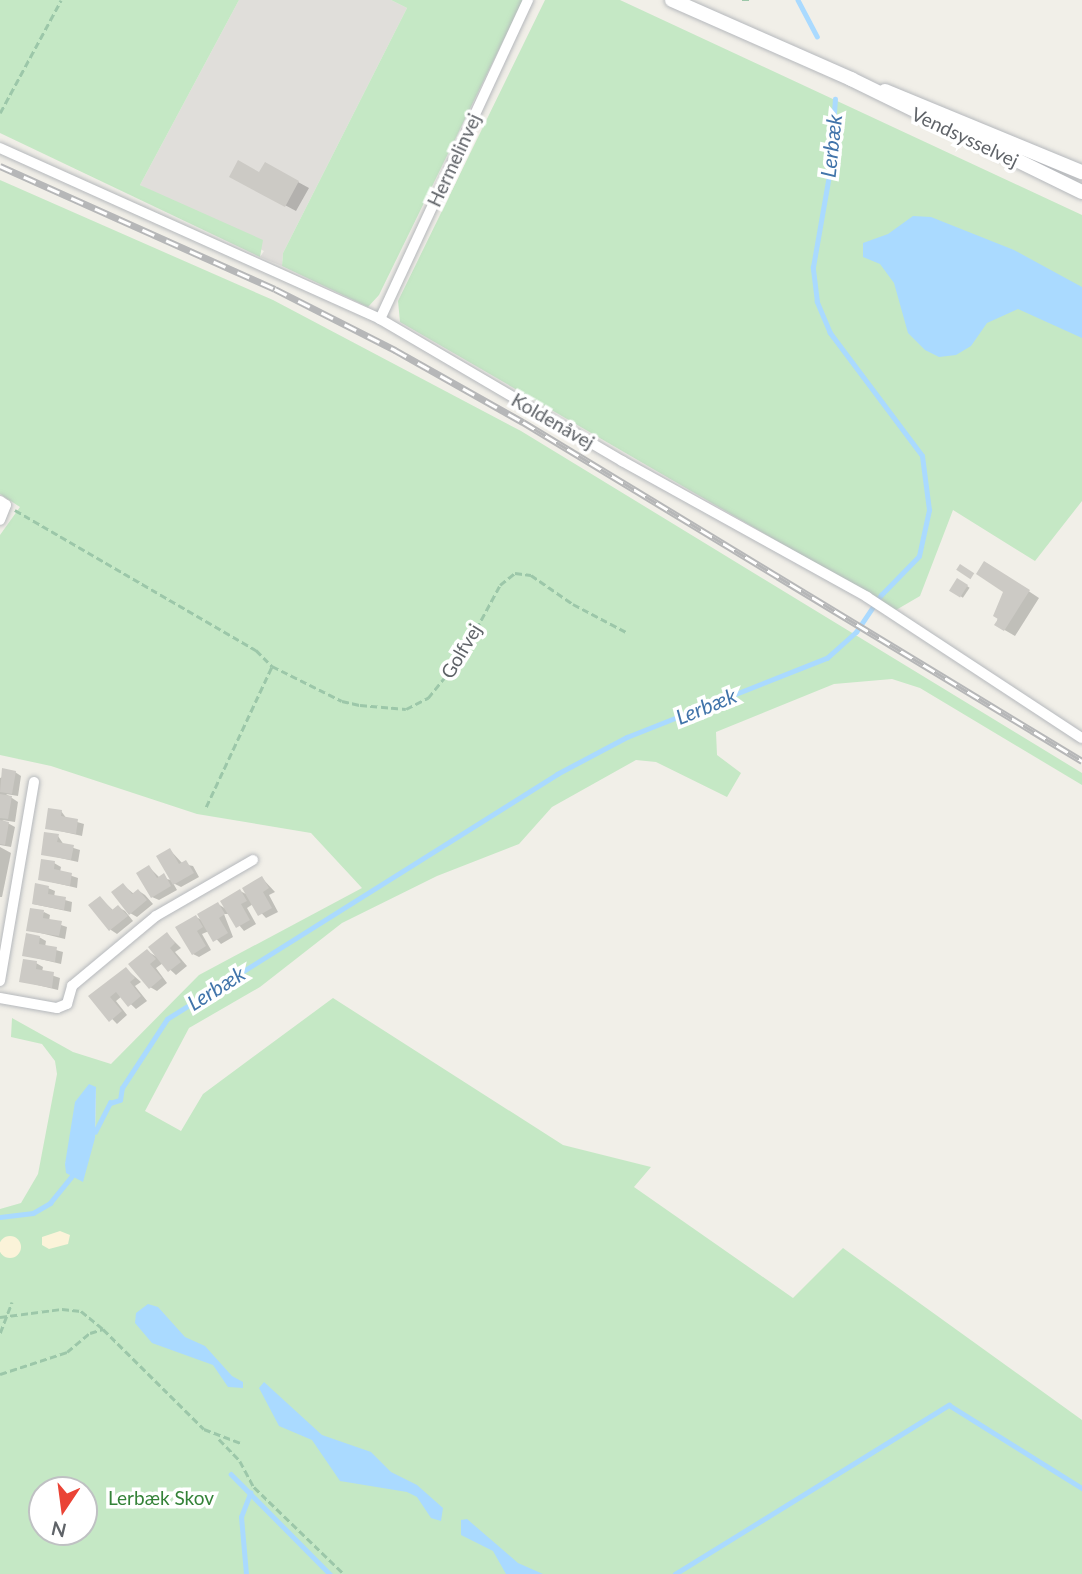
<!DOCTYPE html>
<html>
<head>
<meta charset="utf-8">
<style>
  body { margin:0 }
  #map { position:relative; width:1082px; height:1574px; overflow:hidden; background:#f1efe8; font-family:Lato,sans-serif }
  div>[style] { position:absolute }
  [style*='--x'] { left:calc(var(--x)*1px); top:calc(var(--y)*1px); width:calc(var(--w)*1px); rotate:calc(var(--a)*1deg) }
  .industrial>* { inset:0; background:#e0deda }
  .green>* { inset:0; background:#c5e8c5 }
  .sand>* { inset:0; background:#fbf3d9 }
  .round { border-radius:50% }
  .water>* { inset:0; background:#aadaff }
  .shadow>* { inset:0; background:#0003; transform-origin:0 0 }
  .stream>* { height:4.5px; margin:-2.25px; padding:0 2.25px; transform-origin:2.25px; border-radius:2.25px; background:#aadaff }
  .building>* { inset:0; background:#cccac5; transform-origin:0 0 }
  .path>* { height:2.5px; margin-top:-1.25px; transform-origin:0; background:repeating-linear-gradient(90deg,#9cc7a9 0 7px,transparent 0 10.5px) }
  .roads { filter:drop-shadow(0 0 2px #b5b8bc) drop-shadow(0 0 2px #b5b8bc) }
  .street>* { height:10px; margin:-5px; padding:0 5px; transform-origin:5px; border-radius:5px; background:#fff }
  .secondary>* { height:14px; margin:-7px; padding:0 7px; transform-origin:7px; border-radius:7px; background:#fff }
  .rail>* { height:7px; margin-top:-3.5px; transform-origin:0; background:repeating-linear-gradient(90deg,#fff 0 13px,#b6b7b8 0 26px); box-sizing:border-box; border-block:2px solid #b6b7b8 }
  span { translate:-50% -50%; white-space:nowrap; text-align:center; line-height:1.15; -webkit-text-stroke:7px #fff; paint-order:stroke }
  .street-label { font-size:19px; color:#5f6368 }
  .park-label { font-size:19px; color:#348238 }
  .water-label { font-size:21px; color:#4174aa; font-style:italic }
  .north { position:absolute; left:28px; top:1476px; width:70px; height:70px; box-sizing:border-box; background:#fff; border:2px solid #bfc1c3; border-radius:50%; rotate:193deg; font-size:19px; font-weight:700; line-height:28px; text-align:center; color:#5f6368 }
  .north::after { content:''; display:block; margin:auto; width:24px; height:32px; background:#ea4335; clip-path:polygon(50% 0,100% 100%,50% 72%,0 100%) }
</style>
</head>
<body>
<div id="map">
  <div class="industrial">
    <div style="clip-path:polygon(239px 0,391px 0,407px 8px,283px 253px,282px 266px,260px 257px,264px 251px,140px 185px)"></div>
  </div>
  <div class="green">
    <div style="clip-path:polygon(0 0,239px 0,140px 185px,263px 240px,260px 257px,0 133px)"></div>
    <div style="clip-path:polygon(391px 0,523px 0,379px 295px,368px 307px,282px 266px,283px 253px,407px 8px)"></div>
    <div style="clip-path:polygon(545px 0,620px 0,1082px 215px,1082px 501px,1035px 561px,953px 510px,920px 596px,896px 610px,400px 322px,398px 301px)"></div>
    <div style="clip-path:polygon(evenodd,0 180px,273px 300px,521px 431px,1082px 773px,1082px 785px,920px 688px,892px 679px,834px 684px,716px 732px,717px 755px,741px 773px,727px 797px,656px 762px,636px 760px,552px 807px,519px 844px,437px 876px,342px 923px,260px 987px,189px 1028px,145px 1111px,181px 1131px,203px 1094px,333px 998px,563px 1145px,651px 1167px,634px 1187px,793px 1298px,843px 1248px,1082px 1420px,1082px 1574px,0 1574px,0 1209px,21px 1203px,38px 1174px,57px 1074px,55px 1061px,42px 1044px,11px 1037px,12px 1018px,73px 1052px,111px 1064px,199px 975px,362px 888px,311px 833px,197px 814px,51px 766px,0 755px,0 535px,20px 507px,0 494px,0 180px,96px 1087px,95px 1138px,65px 1164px,96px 1087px,0 180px,42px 1490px,84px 1490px,84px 1532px,42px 1532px,42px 1490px)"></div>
  </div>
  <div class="sand">
    <div style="clip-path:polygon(60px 1231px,70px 1235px,68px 1244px,49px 1249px,42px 1245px,42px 1237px)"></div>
    <div class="round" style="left:-1px;top:1236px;width:22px;height:22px"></div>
  </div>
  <div class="water">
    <div style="clip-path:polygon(913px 216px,931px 217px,1014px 250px,1082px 287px,1082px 338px,1018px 309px,987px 323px,971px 346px,956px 355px,939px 357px,925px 350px,908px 333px,894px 283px,880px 264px,863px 257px,863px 243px,888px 234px)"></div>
    <div style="clip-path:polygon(89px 1084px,96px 1087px,95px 1138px,83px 1182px,66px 1173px,65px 1164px,75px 1102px)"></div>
    <div style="clip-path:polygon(148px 1304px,158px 1307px,185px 1337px,205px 1346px,232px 1376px,243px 1382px,243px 1388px,228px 1387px,213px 1365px,152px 1343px,135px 1323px,136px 1313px)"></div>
    <div style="clip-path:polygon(264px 1382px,322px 1435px,371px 1452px,391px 1472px,417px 1485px,443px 1508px,441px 1521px,431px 1518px,417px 1497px,407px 1492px,340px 1481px,312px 1440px,279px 1426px,259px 1388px)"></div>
    <div style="clip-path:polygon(467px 1519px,518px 1563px,543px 1574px,506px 1574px,493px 1551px,461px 1535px,461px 1520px)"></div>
  </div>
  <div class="shadow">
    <div style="clip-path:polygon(265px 164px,309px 188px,296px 211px,231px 176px,260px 174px)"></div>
    <div style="clip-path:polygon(995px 569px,1039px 598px,1015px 636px,996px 625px,1005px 591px)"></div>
    <div style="left:958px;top:580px;width:14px;height:12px;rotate:34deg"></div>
    <div style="clip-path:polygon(15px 772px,21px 776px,18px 796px,6px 794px,18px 802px,15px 822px,2px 820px,15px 827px,11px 847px,0 845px,0 778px)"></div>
    <div style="clip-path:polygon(61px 811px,67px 819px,84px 824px,82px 836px,47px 828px)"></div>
    <div style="clip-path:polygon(58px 836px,64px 845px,80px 850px,78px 862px,43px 854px)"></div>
    <div style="clip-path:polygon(0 847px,11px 853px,2px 897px,0 897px)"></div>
    <div style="clip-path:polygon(170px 850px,183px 864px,193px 866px,199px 877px,181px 887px,173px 883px,177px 890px,159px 900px,152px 897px,149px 867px,160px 878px,172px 880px)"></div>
    <div style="clip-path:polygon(54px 863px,61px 867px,60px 872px,78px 878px,77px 888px,39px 879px)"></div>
    <div style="clip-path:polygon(262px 878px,275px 892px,269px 895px,278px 912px,266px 918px,253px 904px,247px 908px,256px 924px,244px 931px,230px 914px,224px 914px,233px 937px,221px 944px,209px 931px,202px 934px,211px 950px,199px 957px,193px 954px,196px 917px,204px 921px,218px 904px,226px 909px,240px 891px,248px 895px)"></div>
    <div style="clip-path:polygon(123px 885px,134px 894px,139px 891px,145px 895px,153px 904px,137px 917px,130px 913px)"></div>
    <div style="clip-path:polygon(48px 888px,55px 891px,54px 897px,72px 902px,71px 912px,33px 904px)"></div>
    <div style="clip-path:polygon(100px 898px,114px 911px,118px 907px,125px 911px,133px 921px,117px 934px,111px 930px)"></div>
    <div style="clip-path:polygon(44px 912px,50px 915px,49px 921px,67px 927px,65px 939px,28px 930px)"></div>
    <div style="clip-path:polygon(167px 934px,181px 948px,175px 952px,187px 966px,176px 975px,163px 963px,156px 968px,167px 983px,157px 991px,150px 987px,147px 951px,157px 957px)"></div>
    <div style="clip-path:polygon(39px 937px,46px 941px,45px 947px,63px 952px,61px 964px,24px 955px)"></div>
    <div style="clip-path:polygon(36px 963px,43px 967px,42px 972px,60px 978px,58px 990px,21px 981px)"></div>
    <div style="clip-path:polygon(126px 969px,141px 982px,135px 986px,147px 1001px,136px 1009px,122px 996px,116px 1001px,127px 1015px,117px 1024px,91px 997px)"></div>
  </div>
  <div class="stream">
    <div style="--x:798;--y:0;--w:41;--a:62.2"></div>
    <div style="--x:95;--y:1132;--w:33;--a:-63"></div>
    <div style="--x:110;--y:1103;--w:10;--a:-17"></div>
    <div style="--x:120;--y:1100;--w:12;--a:-81"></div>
    <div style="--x:122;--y:1088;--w:82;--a:-56.9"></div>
    <div style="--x:167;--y:1019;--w:461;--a:-32.1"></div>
    <div style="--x:557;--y:774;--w:79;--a:-27.9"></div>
    <div style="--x:627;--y:737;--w:215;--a:-21.6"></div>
    <div style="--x:827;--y:658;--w:39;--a:-42"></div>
    <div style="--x:856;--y:632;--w:45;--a:-56"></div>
    <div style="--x:881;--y:595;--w:54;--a:-45.7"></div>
    <div style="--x:919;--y:556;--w:47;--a:-77.7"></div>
    <div style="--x:929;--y:510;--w:54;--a:-97.4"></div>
    <div style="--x:922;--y:456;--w:154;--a:-126.8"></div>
    <div style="--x:830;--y:333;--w:34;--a:-113"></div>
    <div style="--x:817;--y:302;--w:35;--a:-97"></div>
    <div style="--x:813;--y:267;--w:98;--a:-80.1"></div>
    <div style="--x:830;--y:170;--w:71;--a:-86"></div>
    <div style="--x:0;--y:1217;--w:33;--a:-7"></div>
    <div style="--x:33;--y:1213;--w:20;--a:-30"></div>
    <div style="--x:50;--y:1203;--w:35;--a:-51"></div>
    <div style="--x:231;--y:1474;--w:141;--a:45.3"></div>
    <div style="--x:246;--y:1574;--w:57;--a:-95"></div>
    <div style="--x:241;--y:1517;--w:26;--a:-69"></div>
    <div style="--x:675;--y:1574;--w:322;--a:-31.7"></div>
    <div style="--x:949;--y:1405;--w:157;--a:32"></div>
  </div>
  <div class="building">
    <div style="clip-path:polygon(238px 160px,259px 172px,265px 162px,299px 181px,285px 207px,229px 177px)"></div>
    <div style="clip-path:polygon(984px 561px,1030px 590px,1004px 631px,994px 625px,998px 619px,993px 616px,1003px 592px,976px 574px)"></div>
    <div style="left:960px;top:564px;width:17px;height:7px;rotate:33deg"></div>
    <div style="left:957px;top:578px;width:13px;height:15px;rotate:32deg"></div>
    <div style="clip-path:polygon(2px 768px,16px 771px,12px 794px,0 792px)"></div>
    <div style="clip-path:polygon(0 794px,12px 796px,8px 819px,0 818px)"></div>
    <div style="clip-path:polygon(48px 808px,62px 810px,61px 816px,78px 819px,76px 834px,45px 829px)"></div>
    <div style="clip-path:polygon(0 820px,9px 822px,5px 845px,0 844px)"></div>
    <div style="clip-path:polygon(44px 832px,59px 834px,57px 842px,74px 845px,71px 860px,41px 855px)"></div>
    <div style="clip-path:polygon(170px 848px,179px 864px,186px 860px,194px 873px,173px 885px,156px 856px)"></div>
    <div style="clip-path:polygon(41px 859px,55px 861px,54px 869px,72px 873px,70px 886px,38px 880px)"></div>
    <div style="clip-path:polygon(149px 865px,157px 878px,164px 873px,171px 886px,151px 898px,136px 873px)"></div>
    <div style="clip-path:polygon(262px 876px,269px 888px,263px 892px,272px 908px,258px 916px,242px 888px)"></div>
    <div style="clip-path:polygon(35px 883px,49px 886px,48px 894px,66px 897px,64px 910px,32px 904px)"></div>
    <div style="clip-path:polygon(123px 883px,132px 894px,138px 889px,147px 900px,129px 915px,111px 892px)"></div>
    <div style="clip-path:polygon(240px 889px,247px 901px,241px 904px,250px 920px,236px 928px,220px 901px)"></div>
    <div style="clip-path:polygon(100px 896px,112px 910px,118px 905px,128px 916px,109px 931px,88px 905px)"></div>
    <div style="clip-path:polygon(218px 902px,225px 914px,219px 918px,228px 933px,213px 942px,197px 914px)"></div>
    <div style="clip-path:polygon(30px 908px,44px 910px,43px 918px,62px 921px,59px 936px,26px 931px)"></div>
    <div style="clip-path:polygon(196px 915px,203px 927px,197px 931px,206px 946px,192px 955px,175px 927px)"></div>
    <div style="clip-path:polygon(167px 932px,175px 943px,170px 948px,181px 962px,168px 972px,148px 947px)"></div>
    <div style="clip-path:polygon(26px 933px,40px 936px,39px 944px,57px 947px,55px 962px,22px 956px)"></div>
    <div style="clip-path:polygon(147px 949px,156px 959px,150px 964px,162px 978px,149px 989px,128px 964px)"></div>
    <div style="clip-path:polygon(23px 959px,37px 961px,36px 969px,54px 972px,52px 988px,19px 982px)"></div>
    <div style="clip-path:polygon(126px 967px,135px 978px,130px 982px,141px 996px,128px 1007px,116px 992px,110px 997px,122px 1011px,109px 1022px,88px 996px)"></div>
  </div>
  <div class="path">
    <div style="--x:742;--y:0;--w:10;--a:0"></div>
    <div style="--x:0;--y:113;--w:128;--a:-61.6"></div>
    <div style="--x:15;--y:510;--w:279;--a:30.2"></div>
    <div style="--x:256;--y:650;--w:23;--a:45"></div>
    <div style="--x:272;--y:666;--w:78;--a:26.6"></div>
    <div style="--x:342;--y:701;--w:18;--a:13"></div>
    <div style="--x:360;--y:705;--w:46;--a:5"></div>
    <div style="--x:406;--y:709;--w:25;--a:-27"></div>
    <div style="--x:428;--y:698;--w:53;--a:-51.2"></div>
    <div style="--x:461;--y:657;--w:82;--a:-61.6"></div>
    <div style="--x:500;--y:585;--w:19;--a:-39"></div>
    <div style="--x:515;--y:573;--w:16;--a:7"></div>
    <div style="--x:531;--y:575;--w:51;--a:34.6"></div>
    <div style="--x:573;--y:604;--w:62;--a:27.8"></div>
    <div style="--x:206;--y:807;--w:156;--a:-64.9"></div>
    <div style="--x:0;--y:1317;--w:63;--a:-7.4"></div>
    <div style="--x:62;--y:1309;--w:19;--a:6"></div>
    <div style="--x:81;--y:1311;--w:28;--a:39"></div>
    <div style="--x:0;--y:1333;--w:33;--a:-69"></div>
    <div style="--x:0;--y:1374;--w:71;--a:-18.2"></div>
    <div style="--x:67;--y:1352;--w:30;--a:-40"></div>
    <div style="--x:90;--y:1333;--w:14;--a:-17"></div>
    <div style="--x:103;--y:1329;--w:142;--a:44.7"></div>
    <div style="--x:204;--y:1429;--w:39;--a:21"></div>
    <div style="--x:219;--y:1439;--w:30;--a:46"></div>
    <div style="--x:240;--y:1461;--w:30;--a:62"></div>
    <div style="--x:254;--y:1487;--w:125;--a:44"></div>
  </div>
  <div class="roads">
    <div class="street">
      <div style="--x:0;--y:148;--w:417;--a:24.2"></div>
      <div style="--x:380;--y:319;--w:281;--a:30.4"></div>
      <div style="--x:622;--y:461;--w:280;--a:29"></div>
      <div style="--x:867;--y:597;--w:257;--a:33.3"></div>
      <div style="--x:380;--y:319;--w:352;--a:-65.1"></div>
      <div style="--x:0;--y:501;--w:7;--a:34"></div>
      <div style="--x:6;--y:505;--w:16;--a:112"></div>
      <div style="--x:0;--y:981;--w:202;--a:-80.3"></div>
      <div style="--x:0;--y:998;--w:58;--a:10"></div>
      <div style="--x:57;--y:1008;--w:11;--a:-22"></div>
      <div style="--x:67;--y:1004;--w:19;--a:-74"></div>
      <div style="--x:72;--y:986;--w:109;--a:-39.8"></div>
      <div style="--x:156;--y:916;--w:112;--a:-30"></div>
    </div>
    <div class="secondary">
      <div style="--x:672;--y:0;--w:196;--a:23.8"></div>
      <div style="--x:851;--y:79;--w:257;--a:26.1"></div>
      <div style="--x:885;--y:91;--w:213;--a:22.4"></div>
    </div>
  </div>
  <div class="rail">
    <div style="--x:0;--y:166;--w:301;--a:24.1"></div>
    <div style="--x:275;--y:289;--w:135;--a:26.9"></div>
    <div style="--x:395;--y:350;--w:147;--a:29.4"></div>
    <div style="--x:523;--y:422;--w:654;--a:31.23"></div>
  </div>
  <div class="street-label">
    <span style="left:965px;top:137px;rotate:25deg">Vendsysselvej</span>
    <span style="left:454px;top:160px;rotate:-65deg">Hermelinvej</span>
    <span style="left:553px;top:421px;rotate:30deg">Koldenåvej</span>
    <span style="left:461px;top:651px;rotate:-59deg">Golfvej</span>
  </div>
  <div class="park-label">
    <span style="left:161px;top:1498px">Lerbæk Skov</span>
  </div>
  <div class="water-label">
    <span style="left:831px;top:146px;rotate:-84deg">Lerbæk</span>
    <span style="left:706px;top:706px;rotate:-22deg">Lerbæk</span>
    <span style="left:216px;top:988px;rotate:-32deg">Lerbæk</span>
  </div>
  <div class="north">N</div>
</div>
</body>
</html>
